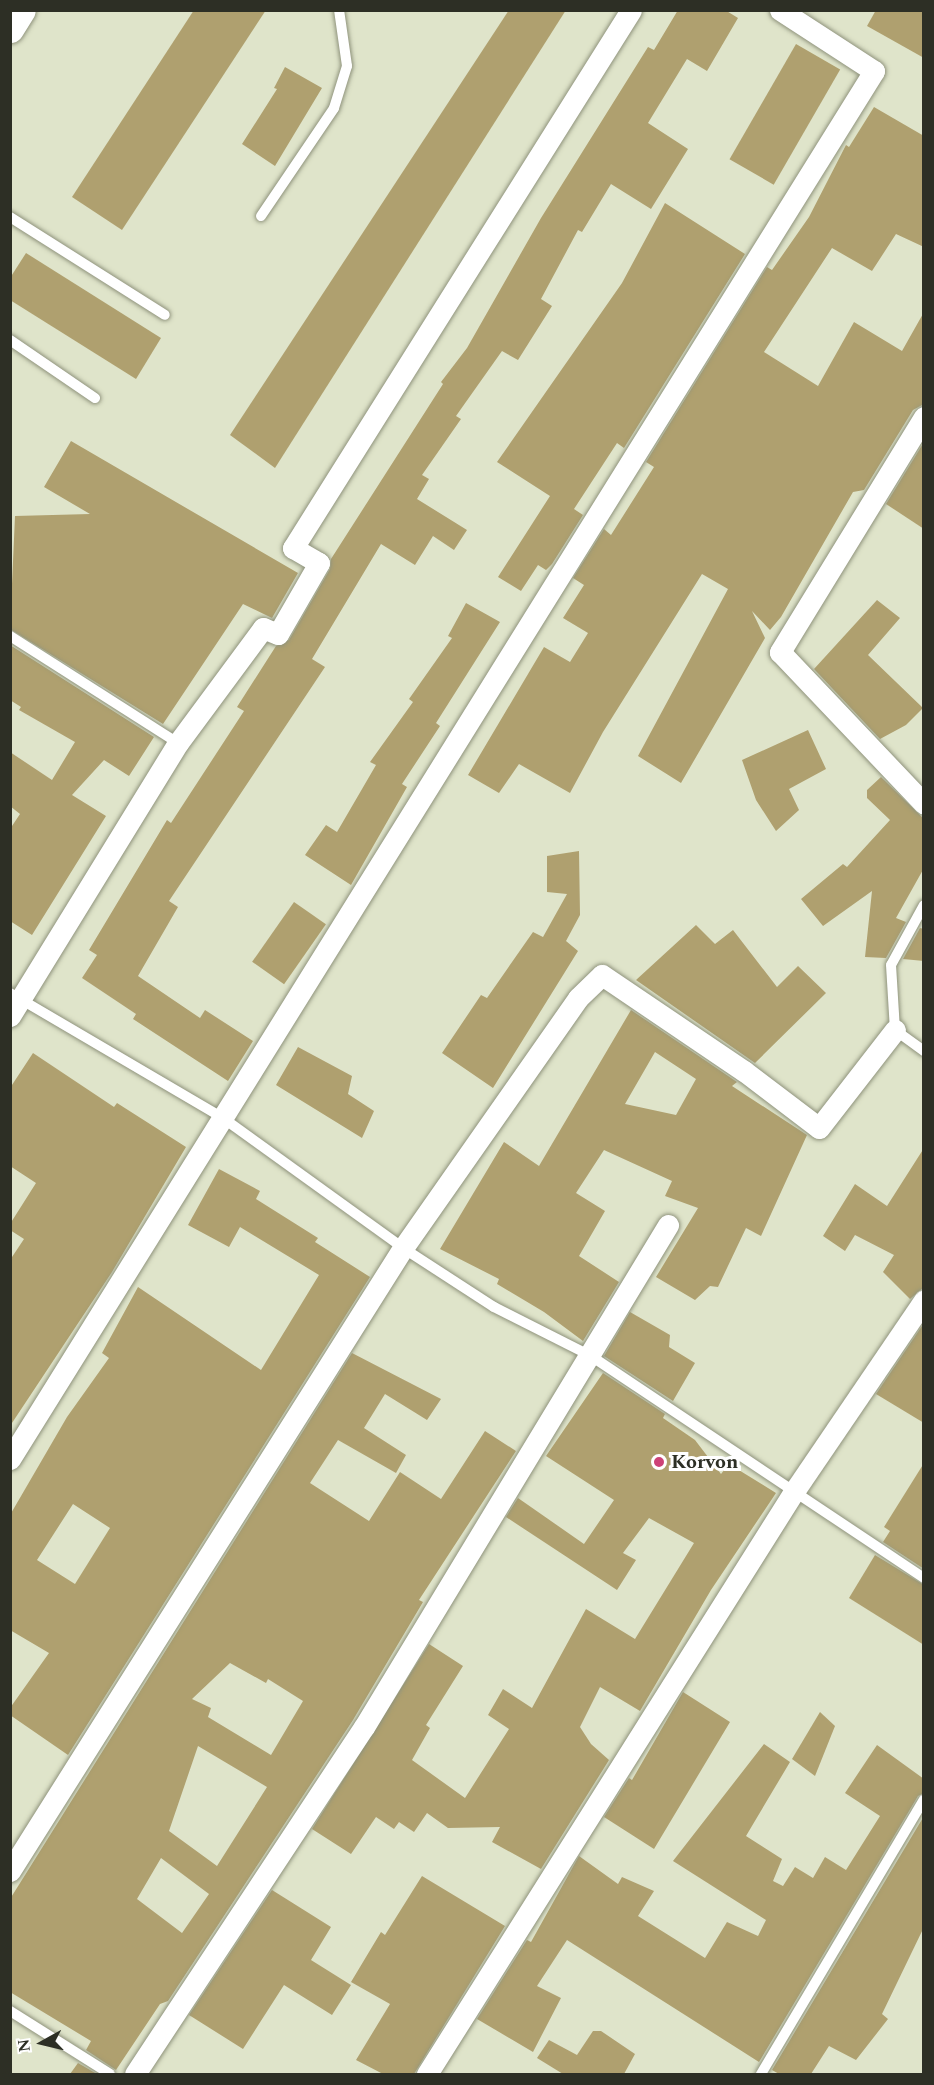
<!DOCTYPE html>
<html>
<head>
<meta charset="utf-8">
<style>
  body { margin:0 }
  #map { position:relative; width:934px; height:2085px; overflow:hidden; background:#dfe4ca; font-family:Spectral,serif }
  div>[style] { position:absolute }
  [style*='--x'] { left:calc(var(--x)*1px); top:calc(var(--y)*1px); width:calc(var(--w)*1px); rotate:calc(var(--a)*1deg) }
  .building>* { inset:0; background:#afa06f; transform-origin:0 0 }
  .roads { filter:drop-shadow(0 0 2px #8f937c) drop-shadow(0 0 2px #8f937c) }
  .service>* { height:10px; margin:-5px; padding:0 5px; transform-origin:5px; border-radius:5px; background:#fff }
  .minor>* { height:21px; margin:-10.5px; padding:0 10.5px; transform-origin:10.5px; border-radius:10.5px; background:#fff }
  .tertiary>* { height:27px; margin:-13.5px; padding:0 13.5px; transform-origin:13.5px; border-radius:13.5px; background:#fff }
  .dots>* { width:16px; height:16px; translate:-50% -50%; box-sizing:border-box; border:3px solid #fff; border-radius:50% }
  span { translate:-50% -50%; white-space:nowrap; text-align:center; line-height:1.15; -webkit-text-stroke:6px #fff; paint-order:stroke }
  .poi-label { font-size:20px; color:#2d2f25; font-weight:700 }
  .left { translate:0 -50%; text-align:left }
  .frame { position:absolute; inset:0; border:12px solid #2d2f25; pointer-events:none }
  .north { position:absolute; left:12px; top:2013px; width:60px; height:60px; -webkit-text-stroke:4px #fff; paint-order:stroke; rotate:262deg; font-size:16px; font-weight:700; line-height:24px; text-align:center; color:#2d2f25 }
  .north::after { content:''; display:block; margin:auto; width:21px; height:27px; background:#2d2f25; clip-path:polygon(50% 0,100% 100%,50% 72%,0 100%) }
</style>
</head>
<body>
<div id="map">
  <div class="building">
    <div style="clip-path:polygon(194px 10px,266px 10px,122px 230px,72px 197px)"></div>
    <div style="clip-path:polygon(509px 10px,566px 10px,275px 468px,230px 435px)"></div>
    <div style="clip-path:polygon(678px 10px,725px 10px,738px 18px,707px 71px,687px 59px,648px 123px,688px 149px,651px 209px,611px 184px,582px 232px,578px 230px,541px 299px,552px 306px,518px 360px,502px 351px,456px 416px,461px 419px,422px 475px,429px 479px,417px 499px,467px 530px,454px 550px,433px 536px,415px 565px,381px 544px,312px 659px,325px 667px,169px 901px,178px 907px,138px 976px,200px 1018px,205px 1010px,253px 1041px,228px 1081px,133px 1019px,136px 1014px,82px 978px,97px 955px,89px 950px,167px 820px,171px 823px,244px 711px,237px 707px,276px 646px,289px 640px,330px 569px,331px 559px,443px 384px,441px 382px,467px 348px,541px 218px,648px 47px,654px 50px)"></div>
    <div style="clip-path:polygon(876px 10px,924px 10px,924px 58px,867px 26px)"></div>
    <div style="left:796px;top:44px;width:51px;height:133px;rotate:30deg"></div>
    <div style="clip-path:polygon(285px 67px,322px 88px,275px 166px,242px 144px,277px 89px,274px 88px)"></div>
    <div style="clip-path:polygon(874px 107px,924px 136px,924px 247px,896px 234px,872px 271px,832px 248px,764px 352px,818px 386px,854px 322px,902px 351px,924px 312px,924px 404px,913px 410px,864px 490px,853px 492px,781px 617px,770px 630px,752px 611px,765px 638px,681px 783px,638px 756px,728px 589px,702px 574px,603px 732px,570px 793px,519px 764px,499px 793px,468px 775px,544px 647px,570px 662px,588px 633px,563px 618px,584px 585px,573px 578px,604px 529px,611px 535px,654px 467px,646px 462px,767px 267px,772px 270px,809px 217px,846px 145px,849px 147px)"></div>
    <div style="clip-path:polygon(665px 203px,745px 254px,624px 448px,617px 443px,574px 509px,583px 515px,552px 564px,546px 570px,538px 565px,521px 591px,498px 577px,550px 496px,497px 462px,622px 283px)"></div>
    <div style="clip-path:polygon(26px 253px,161px 338px,136px 379px,10px 300px,10px 278px)"></div>
    <div style="clip-path:polygon(71px 441px,298px 573px,272px 618px,243px 604px,163px 724px,10px 629px,15px 516px,90px 514px,44px 487px)"></div>
    <div style="clip-path:polygon(924px 442px,924px 529px,886px 504px)"></div>
    <div style="clip-path:polygon(877px 600px,900px 618px,868px 655px,923px 708px,906px 725px,880px 739px,814px 669px)"></div>
    <div style="clip-path:polygon(466px 603px,500px 622px,436px 723px,440px 726px,402px 784px,407px 787px,351px 885px,305px 855px,326px 825px,337px 832px,376px 765px,370px 762px,413px 702px,409px 699px,452px 638px,448px 636px)"></div>
    <div style="clip-path:polygon(10px 645px,154px 737px,129px 776px,104px 760px,72px 795px,106px 816px,32px 935px,10px 921px,10px 829px,20px 814px,10px 806px,10px 752px,52px 780px,75px 742px,19px 710px,21px 707px,10px 700px)"></div>
    <div style="clip-path:polygon(808px 730px,826px 769px,789px 789px,799px 810px,776px 831px,756px 800px,742px 760px)"></div>
    <div style="clip-path:polygon(881px 777px,924px 819px,924px 868px,896px 918px,906px 922px,886px 958px,865px 957px,872px 891px,823px 926px,801px 899px,843px 864px,847px 867px,890px 820px,867px 798px,867px 790px)"></div>
    <div style="clip-path:polygon(579px 851px,580px 915px,566px 941px,578px 951px,493px 1088px,442px 1053px,481px 995px,487px 998px,533px 932px,543px 937px,567px 894px,547px 892px,547px 856px)"></div>
    <div style="left:294px;top:902px;width:39px;height:73px;rotate:35deg"></div>
    <div style="clip-path:polygon(696px 925px,715px 944px,733px 930px,777px 987px,798px 966px,826px 993px,755px 1063px,636px 980px)"></div>
    <div style="clip-path:polygon(920px 928px,924px 929px,924px 961px,903px 959px)"></div>
    <div style="clip-path:polygon(evenodd,631px 1010px,737px 1082px,732px 1086px,807px 1135px,761px 1236px,746px 1228px,718px 1287px,710px 1286px,695px 1300px,656px 1277px,698px 1208px,665px 1196px,672px 1181px,604px 1150px,576px 1193px,605px 1211px,579px 1256px,619px 1282px,583px 1341px,544px 1312px,497px 1284px,499px 1279px,440px 1249px,504px 1142px,539px 1166px,631px 1010px,655px 1052px,696px 1079px,676px 1115px,625px 1104px,655px 1052px)"></div>
    <div style="clip-path:polygon(298px 1047px,352px 1076px,348px 1094px,374px 1111px,362px 1138px,276px 1085px)"></div>
    <div style="clip-path:polygon(33px 1053px,114px 1107px,117px 1103px,186px 1147px,112px 1272px,10px 1426px,10px 1260px,24px 1239px,10px 1230px,10px 1224px,36px 1183px,10px 1166px,10px 1088px)"></div>
    <div style="clip-path:polygon(924px 1148px,924px 1287px,910px 1299px,883px 1272px,894px 1255px,855px 1235px,845px 1251px,823px 1236px,855px 1184px,887px 1206px)"></div>
    <div style="clip-path:polygon(evenodd,219px 1169px,260px 1191px,256px 1199px,318px 1238px,315px 1242px,370px 1277px,68px 1755px,10px 1715px,10px 1708px,49px 1653px,10px 1630px,10px 1515px,67px 1417px,109px 1358px,102px 1353px,138px 1287px,261px 1370px,319px 1275px,240px 1227px,229px 1247px,188px 1225px,219px 1169px,73px 1504px,110px 1528px,75px 1584px,37px 1560px,73px 1504px)"></div>
    <div style="clip-path:polygon(630px 1312px,670px 1335px,669px 1347px,695px 1363px,673px 1401px,604px 1356px)"></div>
    <div style="clip-path:polygon(924px 1323px,924px 1423px,876px 1394px)"></div>
    <div style="clip-path:polygon(evenodd,352px 1353px,441px 1399px,427px 1420px,385px 1394px,364px 1428px,406px 1455px,396px 1473px,338px 1440px,310px 1483px,369px 1521px,400px 1472px,441px 1499px,485px 1431px,516px 1451px,419px 1600px,423px 1602px,353px 1720px,168px 2001px,160px 2004px,116px 2070px,86px 2050px,91px 2041px,10px 1992px,10px 1899px,352px 1353px,230px 1663px,266px 1683px,268px 1679px,303px 1701px,271px 1755px,208px 1717px,211px 1708px,192px 1699px,230px 1663px,352px 1353px,198px 1746px,267px 1787px,217px 1866px,169px 1831px,198px 1746px,352px 1353px,161px 1858px,209px 1894px,182px 1933px,137px 1899px,161px 1858px)"></div>
    <div style="clip-path:polygon(603px 1373px,665px 1414px,663px 1418px,695px 1440px,721px 1474px,729px 1464px,776px 1493px,711px 1590px,640px 1711px,600px 1687px,580px 1727px,591px 1744px,609px 1760px,541px 1869px,492px 1842px,500px 1827px,448px 1828px,427px 1813px,414px 1832px,399px 1822px,394px 1829px,376px 1817px,351px 1854px,312px 1829px,429px 1644px,463px 1666px,426px 1725px,430px 1728px,412px 1760px,465px 1798px,509px 1729px,488px 1715px,503px 1689px,532px 1708px,586px 1609px,635px 1639px,694px 1543px,649px 1518px,623px 1553px,636px 1560px,617px 1590px,506px 1517px,518px 1498px,584px 1544px,614px 1500px,546px 1456px)"></div>
    <div style="clip-path:polygon(924px 1463px,924px 1569px,883px 1542px,890px 1531px,884px 1527px)"></div>
    <div style="clip-path:polygon(875px 1555px,924px 1585px,924px 1645px,849px 1598px)"></div>
    <div style="clip-path:polygon(683px 1692px,730px 1722px,654px 1849px,604px 1817px,629px 1778px,632px 1780px)"></div>
    <div style="clip-path:polygon(820px 1712px,835px 1726px,815px 1776px,792px 1759px)"></div>
    <div style="clip-path:polygon(764px 1744px,790px 1762px,746px 1836px,782px 1859px,773px 1881px,783px 1886px,795px 1867px,813px 1878px,825px 1857px,846px 1870px,880px 1816px,845px 1793px,877px 1745px,924px 1779px,924px 1793px,918px 1796px,759px 2062px,567px 1940px,537px 1986px,561px 1998px,533px 2052px,477px 2019px,527px 1940px,531px 1942px,579px 1856px,618px 1884px,622px 1877px,654px 1891px,638px 1916px,705px 1958px,727px 1922px,758px 1936px,766px 1920px,673px 1861px)"></div>
    <div style="clip-path:polygon(924px 1816px,924px 1927px,882px 2014px,888px 2019px,856px 2060px,829px 2046px,811px 2074px,779px 2074px,772px 2070px)"></div>
    <div style="clip-path:polygon(422px 1876px,505px 1926px,414px 2074px,383px 2074px,356px 2060px,390px 2004px,351px 1982px,381px 1932px,385px 1935px)"></div>
    <div style="clip-path:polygon(272px 1890px,331px 1927px,311px 1960px,351px 1985px,332px 2015px,284px 1985px,243px 2049px,189px 2015px)"></div>
    <div style="clip-path:polygon(593px 2031px,601px 2031px,635px 2054px,624px 2074px,563px 2074px,537px 2058px,549px 2040px,577px 2055px)"></div>
    <div style="clip-path:polygon(78px 2063px,97px 2074px,70px 2074px)"></div>
  </div>
  <div class="roads">
    <div class="service">
      <div style="--x:261;--y:216;--w:130;--a:-55.9"></div>
      <div style="--x:334;--y:108;--w:44;--a:-72.8"></div>
      <div style="--x:347;--y:66;--w:57;--a:-98.1"></div>
      <div style="--x:10;--y:217;--w:183;--a:32.3"></div>
      <div style="--x:10;--y:340;--w:103;--a:34.3"></div>
      <div style="--x:10;--y:636;--w:199;--a:32.5"></div>
      <div style="--x:924;--y:905;--w:68;--a:118.8"></div>
      <div style="--x:891;--y:965;--w:65;--a:86.5"></div>
      <div style="--x:895;--y:1030;--w:36;--a:36"></div>
      <div style="--x:10;--y:993;--w:247;--a:30.4"></div>
      <div style="--x:223;--y:1118;--w:222;--a:35.8"></div>
      <div style="--x:403;--y:1248;--w:108;--a:33"></div>
      <div style="--x:494;--y:1307;--w:109;--a:26.8"></div>
      <div style="--x:591;--y:1356;--w:400;--a:33.7"></div>
      <div style="--x:10;--y:2011;--w:118;--a:32.2"></div>
      <div style="--x:761;--y:2074;--w:319;--a:-59.3"></div>
    </div>
    <div class="minor">
      <div style="--x:924;--y:417;--w:276;--a:121.5"></div>
      <div style="--x:780;--y:652;--w:209;--a:46.5"></div>
      <div style="--x:10;--y:1016;--w:321;--a:-58.4"></div>
      <div style="--x:178;--y:743;--w:143;--a:-53.5"></div>
      <div style="--x:263;--y:628;--w:16;--a:22"></div>
      <div style="--x:278;--y:634;--w:82;--a:-60"></div>
      <div style="--x:319;--y:563;--w:30;--a:-150"></div>
      <div style="--x:293;--y:548;--w:635;--a:-57.86"></div>
      <div style="--x:10;--y:1459;--w:1635;--a:-58.1"></div>
      <div style="--x:874;--y:71;--w:112;--a:-147"></div>
      <div style="--x:10;--y:1871;--w:737;--a:-57.76"></div>
      <div style="--x:403;--y:1248;--w:305;--a:-55"></div>
      <div style="--x:578;--y:998;--w:33;--a:-44"></div>
      <div style="--x:602;--y:975;--w:171;--a:34.1"></div>
      <div style="--x:744;--y:1071;--w:94;--a:37.2"></div>
      <div style="--x:819;--y:1128;--w:124;--a:-52.2"></div>
      <div style="--x:135;--y:2074;--w:416;--a:-56.6"></div>
      <div style="--x:364;--y:1727;--w:587;--a:-58.8"></div>
      <div style="--x:427;--y:2074;--w:687;--a:-57.79"></div>
      <div style="--x:793;--y:1493;--w:233;--a:-55.8"></div>
    </div>
    <div class="tertiary">
      <div style="--x:10;--y:29;--w:22;--a:-58"></div>
    </div>
  </div>
  <div class="dots">
    <div style="left:659px;top:1462px;background:#cd4277"></div>
  </div>
  <div class="poi-label">
    <span class="left" style="left:671px;top:1462px">Korvon</span>
  </div>
  <div class="frame"></div>
  <div class="north">N</div>
</div>
</body>
</html>
